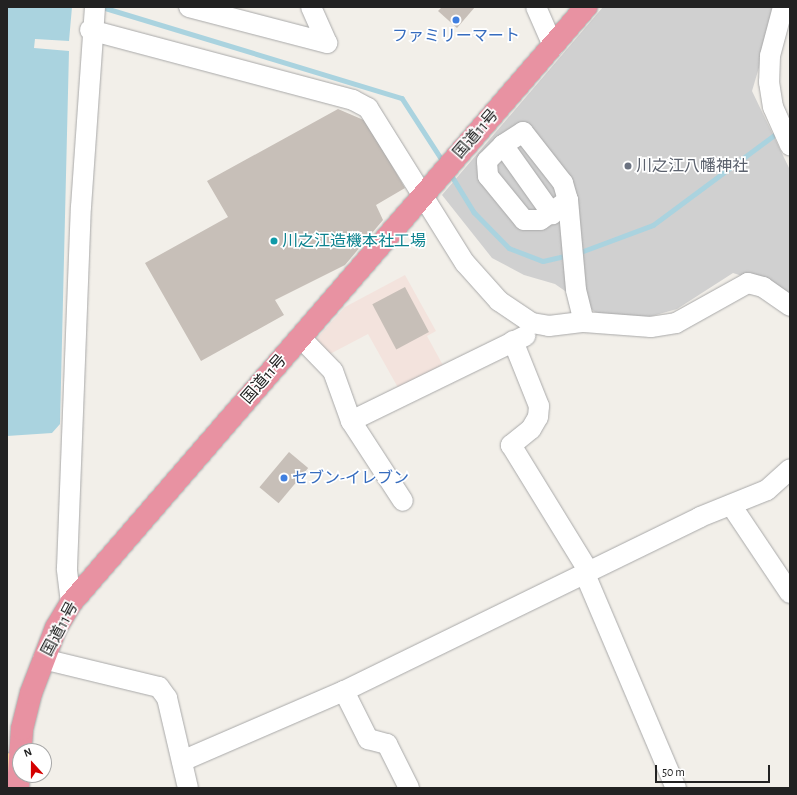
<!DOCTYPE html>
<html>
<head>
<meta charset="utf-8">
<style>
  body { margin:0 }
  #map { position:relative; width:797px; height:795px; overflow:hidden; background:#f2efe9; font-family:"Alegreya Sans","Noto Sans JP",sans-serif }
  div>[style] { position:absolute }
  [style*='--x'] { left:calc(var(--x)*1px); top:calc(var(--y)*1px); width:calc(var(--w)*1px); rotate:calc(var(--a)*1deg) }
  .religious>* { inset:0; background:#d0d0d0 }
  .military>* { inset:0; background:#f3e3dd }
  .water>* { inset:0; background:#aad3df }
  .stream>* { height:4.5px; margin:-2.25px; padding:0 2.25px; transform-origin:2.25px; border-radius:2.25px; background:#aad3df }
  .building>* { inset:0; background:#c7bfb8; transform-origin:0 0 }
  .roads { filter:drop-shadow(0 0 1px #a9a9a9) drop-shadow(0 0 1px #a9a9a9) }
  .minor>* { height:20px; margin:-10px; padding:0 10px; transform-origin:10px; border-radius:10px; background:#fff }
  .major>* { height:22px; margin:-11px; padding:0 11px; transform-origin:11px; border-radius:11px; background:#fcd6a4 }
  .highway>* { height:22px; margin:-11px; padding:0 11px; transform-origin:11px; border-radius:11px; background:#e892a2 }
  .dots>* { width:11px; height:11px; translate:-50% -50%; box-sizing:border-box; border:2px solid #fff; border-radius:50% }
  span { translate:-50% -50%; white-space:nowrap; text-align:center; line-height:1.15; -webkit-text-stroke:3.5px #fff; paint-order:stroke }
  .shop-label { font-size:16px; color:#366cbe }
  .left { translate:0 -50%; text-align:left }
  .street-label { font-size:16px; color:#222 }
  .worship-label { font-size:16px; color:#5b616d }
  .culture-label { font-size:16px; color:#0d838f }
  .frame { position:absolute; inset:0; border:8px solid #222; pointer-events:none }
  .north { position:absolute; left:12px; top:743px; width:40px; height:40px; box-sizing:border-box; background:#fff; border:1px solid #a7a7a7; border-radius:50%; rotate:339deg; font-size:11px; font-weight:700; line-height:16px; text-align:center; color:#222 }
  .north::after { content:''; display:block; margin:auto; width:14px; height:18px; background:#d40000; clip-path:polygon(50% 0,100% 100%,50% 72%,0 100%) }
  .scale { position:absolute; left:655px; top:765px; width:115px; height:18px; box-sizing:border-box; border:2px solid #222; border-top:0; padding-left:5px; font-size:12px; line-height:14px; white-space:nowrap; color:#222; -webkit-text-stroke:3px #fff; paint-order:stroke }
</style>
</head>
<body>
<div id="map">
  <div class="religious">
    <div style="clip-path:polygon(603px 7px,777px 7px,752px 91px,790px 170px,790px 296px,770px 285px,733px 273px,677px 309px,645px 318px,610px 316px,595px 312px,555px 284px,524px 275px,492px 258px,442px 195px)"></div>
  </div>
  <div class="military">
    <div style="clip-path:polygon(405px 275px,436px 331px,427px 336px,445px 369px,401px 393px,368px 334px,328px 355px,312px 344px,345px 307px)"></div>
  </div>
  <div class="water">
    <div style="clip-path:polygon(7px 7px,72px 7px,69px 41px,35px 39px,34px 48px,69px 51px,60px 424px,52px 433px,7px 436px)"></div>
  </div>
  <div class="stream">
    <div style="--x:102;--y:7;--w:313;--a:16.9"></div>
    <div style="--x:402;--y:98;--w:77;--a:57.1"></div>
    <div style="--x:450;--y:173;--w:46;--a:58.4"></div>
    <div style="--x:474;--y:212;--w:50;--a:45.8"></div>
    <div style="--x:509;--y:248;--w:36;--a:21"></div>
    <div style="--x:543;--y:261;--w:27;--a:-13"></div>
    <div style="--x:578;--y:253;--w:80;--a:-20.5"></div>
    <div style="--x:653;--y:225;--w:156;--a:-36.6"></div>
  </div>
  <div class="building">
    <div style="clip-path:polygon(442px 7px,475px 7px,457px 28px,438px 11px)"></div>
    <div style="clip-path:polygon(338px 109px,366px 121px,405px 188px,376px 205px,383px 220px,345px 265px,275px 300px,284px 315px,201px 361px,145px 263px,228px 217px,207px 181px)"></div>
    <div style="left:405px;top:287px;width:51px;height:37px;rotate:62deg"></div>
    <div style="left:289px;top:452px;width:25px;height:46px;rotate:40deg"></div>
  </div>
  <div class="roads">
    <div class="minor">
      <div style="--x:189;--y:7;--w:143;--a:14.6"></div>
      <div style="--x:311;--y:7;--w:39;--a:66"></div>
      <div style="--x:536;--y:7;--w:43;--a:66.4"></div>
      <div style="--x:783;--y:7;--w:51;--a:104.9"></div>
      <div style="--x:770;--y:56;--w:26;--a:92"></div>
      <div style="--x:769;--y:82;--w:25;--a:81"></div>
      <div style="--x:773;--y:107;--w:42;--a:65.9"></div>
      <div style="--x:90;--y:30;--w:272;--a:14.9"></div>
      <div style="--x:353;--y:100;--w:17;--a:28"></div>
      <div style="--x:368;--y:108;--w:183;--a:58"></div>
      <div style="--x:465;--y:263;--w:51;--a:48.2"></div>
      <div style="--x:499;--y:301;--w:40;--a:34"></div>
      <div style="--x:532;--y:323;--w:17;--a:10"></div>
      <div style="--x:549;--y:326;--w:35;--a:-7"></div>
      <div style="--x:584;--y:322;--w:67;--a:4.3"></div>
      <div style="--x:651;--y:327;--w:25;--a:-9"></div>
      <div style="--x:676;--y:323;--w:82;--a:-29.1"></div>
      <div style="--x:748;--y:283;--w:16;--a:15"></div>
      <div style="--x:763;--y:287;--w:33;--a:35"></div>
      <div style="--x:503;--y:145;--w:85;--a:54.6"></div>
      <div style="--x:568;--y:200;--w:34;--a:144"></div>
      <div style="--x:540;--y:220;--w:16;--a:180"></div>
      <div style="--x:524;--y:220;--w:57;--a:-129.3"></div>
      <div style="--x:488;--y:176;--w:15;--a:-94"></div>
      <div style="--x:487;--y:161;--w:23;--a:-45"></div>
      <div style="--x:503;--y:145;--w:24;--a:-33"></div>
      <div style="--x:523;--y:132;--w:65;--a:51.9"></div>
      <div style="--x:563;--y:183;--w:18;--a:74"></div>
      <div style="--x:568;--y:200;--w:90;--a:84.9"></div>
      <div style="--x:576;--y:290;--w:33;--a:76"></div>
      <div style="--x:300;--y:337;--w:47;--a:45.9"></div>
      <div style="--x:333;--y:371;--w:53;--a:70.2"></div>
      <div style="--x:351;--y:421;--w:95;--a:57"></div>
      <div style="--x:513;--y:341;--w:70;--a:68.2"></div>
      <div style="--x:539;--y:406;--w:11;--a:95"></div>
      <div style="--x:538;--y:417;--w:14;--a:120"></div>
      <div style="--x:531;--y:429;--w:26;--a:141"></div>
      <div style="--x:511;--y:445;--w:149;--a:58.4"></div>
      <div style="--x:351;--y:421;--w:194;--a:-26"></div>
      <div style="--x:731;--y:505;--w:106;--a:56.2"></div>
      <div style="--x:585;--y:574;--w:233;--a:67"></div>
      <div style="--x:71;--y:603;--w:35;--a:-97"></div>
      <div style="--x:67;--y:568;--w:361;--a:-87.8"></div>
      <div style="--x:81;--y:207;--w:200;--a:-86"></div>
      <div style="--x:43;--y:659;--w:119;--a:13.6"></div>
      <div style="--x:159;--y:687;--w:14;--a:54"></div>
      <div style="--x:167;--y:698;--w:92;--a:76.9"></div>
      <div style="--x:344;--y:691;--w:54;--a:63.4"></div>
      <div style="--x:368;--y:739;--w:20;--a:15"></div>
      <div style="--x:387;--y:744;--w:49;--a:63.4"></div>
      <div style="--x:182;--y:761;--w:176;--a:-23.4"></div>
      <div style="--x:344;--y:691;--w:396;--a:-26"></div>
      <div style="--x:700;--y:517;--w:72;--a:-21.9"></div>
      <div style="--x:767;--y:490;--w:31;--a:-42"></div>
    </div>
    <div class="major">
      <div style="--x:7;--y:764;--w:25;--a:76"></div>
    </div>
    <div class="highway">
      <div style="--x:18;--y:788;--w:59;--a:-86.1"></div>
      <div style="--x:22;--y:729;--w:37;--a:-76"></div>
      <div style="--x:31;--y:693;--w:70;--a:-69"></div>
      <div style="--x:56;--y:628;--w:29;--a:-59"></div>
      <div style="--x:71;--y:603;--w:788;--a:-49.17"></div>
    </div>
  </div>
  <div class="dots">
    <div style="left:456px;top:20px;background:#3f7fe0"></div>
    <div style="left:628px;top:166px;background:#6b7280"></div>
    <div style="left:274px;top:241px;background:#0f9aa8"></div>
    <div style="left:284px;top:478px;background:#3f7fe0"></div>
  </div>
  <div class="shop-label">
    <span style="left:456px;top:36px">ファミリーマート</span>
    <span class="left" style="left:292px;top:478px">セブン-イレブン</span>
  </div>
  <div class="street-label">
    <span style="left:476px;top:134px;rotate:-49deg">国道11号</span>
    <span style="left:264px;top:379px;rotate:-49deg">国道11号</span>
    <span style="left:60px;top:629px;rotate:-62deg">国道11号</span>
  </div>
  <div class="worship-label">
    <span class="left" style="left:636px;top:166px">川之江八幡神社</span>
  </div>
  <div class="culture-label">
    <span class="left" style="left:282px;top:241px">川之江造機本社工場</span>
  </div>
  <div class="frame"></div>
  <div class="north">N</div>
  <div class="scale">50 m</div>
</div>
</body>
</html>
